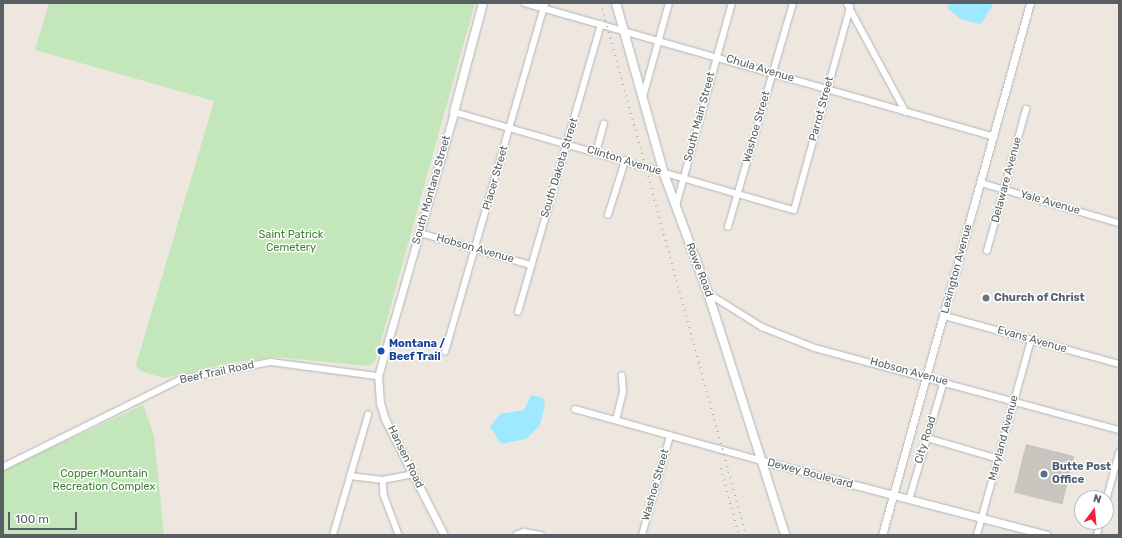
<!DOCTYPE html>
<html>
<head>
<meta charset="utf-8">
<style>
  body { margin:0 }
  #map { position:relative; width:1122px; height:538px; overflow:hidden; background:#ede7e0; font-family:Rubik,sans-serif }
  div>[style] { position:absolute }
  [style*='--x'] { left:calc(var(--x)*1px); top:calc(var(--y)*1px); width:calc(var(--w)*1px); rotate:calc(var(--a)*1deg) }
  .green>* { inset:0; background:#c3e7ba }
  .water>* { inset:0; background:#9ee9ff }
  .building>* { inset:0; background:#cac4bf; transform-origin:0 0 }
  .roads { filter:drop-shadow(0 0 1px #b1b5b9) drop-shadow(0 0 1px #b1b5b9) }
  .minor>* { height:5.5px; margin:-2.75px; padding:0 2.75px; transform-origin:2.75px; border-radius:2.75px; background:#fff }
  .tertiary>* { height:7px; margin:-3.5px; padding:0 3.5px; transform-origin:3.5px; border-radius:3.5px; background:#fff }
  .secondary>* { height:8px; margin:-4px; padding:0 4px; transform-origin:4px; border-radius:4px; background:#fff }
  .rail>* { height:1.5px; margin-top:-0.75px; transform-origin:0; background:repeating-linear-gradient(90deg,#b0b1b2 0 1px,transparent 0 6px) }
  .dots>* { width:11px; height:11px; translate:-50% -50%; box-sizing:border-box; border:2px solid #fff; border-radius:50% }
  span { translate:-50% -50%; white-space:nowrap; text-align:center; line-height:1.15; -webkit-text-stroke:3px #fff; paint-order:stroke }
  .street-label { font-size:11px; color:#595f62 }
  .park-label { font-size:11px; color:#3c832e }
  .worship-label { font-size:11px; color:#5b616d; font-weight:700 }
  .left { translate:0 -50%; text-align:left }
  .transit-label { font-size:11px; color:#164399; font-weight:700 }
  .service-label { font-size:11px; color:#4e5e75; font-weight:700 }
  .frame { position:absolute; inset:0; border:4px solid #595f62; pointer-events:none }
  .north { position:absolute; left:1074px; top:490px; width:40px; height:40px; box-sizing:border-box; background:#fff; border:1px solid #bdbfc0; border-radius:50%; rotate:16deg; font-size:11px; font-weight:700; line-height:16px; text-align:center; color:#595f62 }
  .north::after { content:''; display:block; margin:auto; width:14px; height:18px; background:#f3203b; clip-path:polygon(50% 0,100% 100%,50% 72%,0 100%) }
  .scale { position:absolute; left:8px; top:512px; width:69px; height:18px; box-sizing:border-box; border:2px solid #595f62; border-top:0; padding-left:5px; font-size:12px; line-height:14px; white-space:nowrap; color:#595f62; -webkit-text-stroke:3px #fff; paint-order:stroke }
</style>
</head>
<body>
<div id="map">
  <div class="green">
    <div style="clip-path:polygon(49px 3px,475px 3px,376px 359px,370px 366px,275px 357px,235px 362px,164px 378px,140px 371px,136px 365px,214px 101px,35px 50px)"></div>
    <div style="clip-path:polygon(143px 405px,154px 435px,164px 535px,3px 535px,3px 470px)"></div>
  </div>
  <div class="water">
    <div style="clip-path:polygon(951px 3px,994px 3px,981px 24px,962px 20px,947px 8px)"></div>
    <div style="clip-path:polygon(531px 395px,543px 398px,545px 405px,540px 425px,526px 439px,501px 444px,490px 427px,500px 414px,524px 410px)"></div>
  </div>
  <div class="building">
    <div style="left:1026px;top:444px;width:50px;height:50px;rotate:14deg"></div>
  </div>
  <div class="roads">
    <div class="minor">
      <div style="--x:525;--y:3;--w:488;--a:15.9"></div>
      <div style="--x:847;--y:3;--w:124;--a:61.6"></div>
      <div style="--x:643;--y:97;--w:98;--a:-74.5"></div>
      <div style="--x:454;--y:112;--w:354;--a:16.1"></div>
      <div style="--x:794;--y:210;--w:210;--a:-74.5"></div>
      <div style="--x:596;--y:153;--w:30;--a:-75"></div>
      <div style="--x:981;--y:183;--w:144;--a:16.2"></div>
      <div style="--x:676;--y:206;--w:211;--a:-74.6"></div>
      <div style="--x:608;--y:215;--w:57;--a:-72.5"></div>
      <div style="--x:728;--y:227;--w:233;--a:-73.8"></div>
      <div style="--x:420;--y:233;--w:116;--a:16.1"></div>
      <div style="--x:987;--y:251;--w:147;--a:-74.6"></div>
      <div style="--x:708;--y:293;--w:64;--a:32.2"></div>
      <div style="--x:762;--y:327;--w:57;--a:21.6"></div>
      <div style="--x:815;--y:348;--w:315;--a:15.1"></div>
      <div style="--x:518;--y:312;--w:299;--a:-73.9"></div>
      <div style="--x:945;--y:316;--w:180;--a:15.4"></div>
      <div style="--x:445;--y:352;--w:363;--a:-74"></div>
      <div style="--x:575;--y:409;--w:195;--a:15.5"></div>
      <div style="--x:616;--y:420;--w:29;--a:-76"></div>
      <div style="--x:623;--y:392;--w:16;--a:-94"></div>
      <div style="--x:927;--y:438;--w:75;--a:16.3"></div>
      <div style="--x:3;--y:467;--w:199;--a:-26.3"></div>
      <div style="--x:181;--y:379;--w:92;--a:-10.7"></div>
      <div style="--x:271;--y:362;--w:108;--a:7.5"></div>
      <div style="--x:350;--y:476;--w:33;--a:7"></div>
      <div style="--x:383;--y:480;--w:31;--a:-11"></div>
      <div style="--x:383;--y:480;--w:15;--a:86"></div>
      <div style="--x:384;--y:495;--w:43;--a:69.4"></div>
      <div style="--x:909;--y:500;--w:124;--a:-73.6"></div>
      <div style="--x:1106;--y:501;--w:50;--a:-74.8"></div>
      <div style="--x:333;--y:535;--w:125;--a:-73.7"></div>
      <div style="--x:516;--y:535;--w:9;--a:-21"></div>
      <div style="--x:524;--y:532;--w:17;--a:10"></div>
      <div style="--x:642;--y:535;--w:103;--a:-74.2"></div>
      <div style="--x:977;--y:535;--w:202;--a:-74.5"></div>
      <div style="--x:1097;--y:535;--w:13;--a:-77"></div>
    </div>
    <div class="tertiary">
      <div style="--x:763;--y:461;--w:293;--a:14.6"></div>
      <div style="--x:444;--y:535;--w:130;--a:-117"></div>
      <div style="--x:385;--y:419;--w:17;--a:-107"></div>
      <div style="--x:380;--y:403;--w:27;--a:-94"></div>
      <div style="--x:378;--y:376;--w:275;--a:-73.9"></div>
      <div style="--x:882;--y:535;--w:552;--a:-74.45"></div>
    </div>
    <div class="secondary">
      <div style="--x:616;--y:3;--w:178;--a:74.3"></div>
      <div style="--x:664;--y:174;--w:127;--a:69.7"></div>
      <div style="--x:708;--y:293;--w:254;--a:72.3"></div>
      <div style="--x:454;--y:112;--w:113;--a:-75.1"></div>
    </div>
  </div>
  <div class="rail">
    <div style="--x:601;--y:3;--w:551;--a:74.75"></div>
    <div style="--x:721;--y:468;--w:69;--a:75"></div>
  </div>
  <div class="dots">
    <div style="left:986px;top:298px;background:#6b7280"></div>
    <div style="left:381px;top:351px;background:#1a4fb4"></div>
    <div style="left:1044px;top:474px;background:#5c6f8a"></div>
  </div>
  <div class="street-label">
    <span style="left:760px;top:69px;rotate:17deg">Chula Avenue</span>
    <span style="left:822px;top:109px;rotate:-75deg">Parrot Street</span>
    <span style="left:700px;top:117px;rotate:-75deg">South Main Street</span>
    <span style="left:757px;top:127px;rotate:-74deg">Washoe Street</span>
    <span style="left:624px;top:161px;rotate:17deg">Clinton Avenue</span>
    <span style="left:560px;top:168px;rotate:-73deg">South Dakota Street</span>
    <span style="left:496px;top:178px;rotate:-74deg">Placer Street</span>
    <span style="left:1007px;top:180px;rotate:-75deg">Delaware Avenue</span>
    <span style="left:432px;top:190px;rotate:-74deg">South Montana Street</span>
    <span style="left:1050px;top:203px;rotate:16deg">Yale Avenue</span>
    <span style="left:475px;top:249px;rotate:16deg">Hobson Avenue</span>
    <span style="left:957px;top:269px;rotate:-75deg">Lexington Avenue</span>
    <span style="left:699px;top:270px;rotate:69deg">Rowe Road</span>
    <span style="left:1032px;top:340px;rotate:16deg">Evans Avenue</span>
    <span style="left:909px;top:372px;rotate:15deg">Hobson Avenue</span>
    <span style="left:217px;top:373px;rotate:-12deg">Beef Trail Road</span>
    <span style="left:1004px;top:438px;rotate:-75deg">Maryland Avenue</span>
    <span style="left:926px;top:440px;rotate:-73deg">City Road</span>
    <span style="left:405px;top:457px;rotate:64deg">Hansen Road</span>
    <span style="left:810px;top:474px;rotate:15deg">Dewey Boulevard</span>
    <span style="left:656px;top:485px;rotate:-74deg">Washoe Street</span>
  </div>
  <div class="park-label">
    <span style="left:291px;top:242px">Saint Patrick<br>Cemetery</span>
    <span style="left:104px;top:481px">Copper Mountain<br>Recreation Complex</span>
  </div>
  <div class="worship-label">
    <span class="left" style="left:994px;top:298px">Church of Christ</span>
  </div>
  <div class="transit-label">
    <span class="left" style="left:389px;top:351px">Montana /<br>Beef Trail</span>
  </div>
  <div class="service-label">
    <span class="left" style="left:1052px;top:474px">Butte Post<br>Office</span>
  </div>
  <div class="frame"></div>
  <div class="north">N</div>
  <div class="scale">100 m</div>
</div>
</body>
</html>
